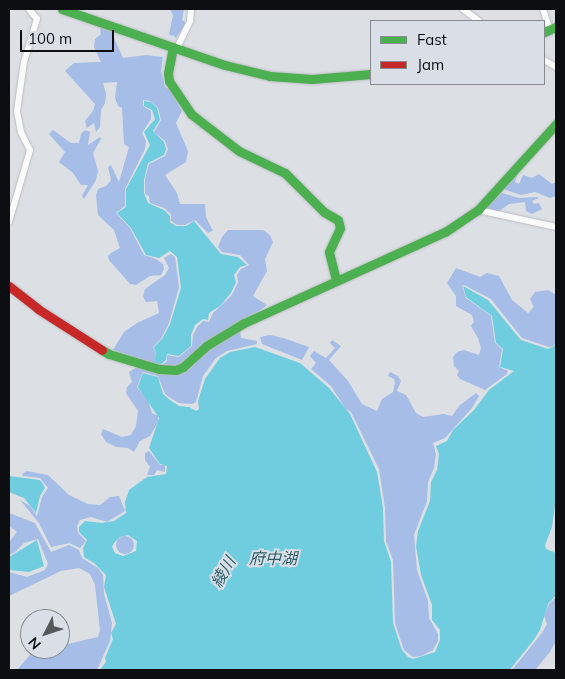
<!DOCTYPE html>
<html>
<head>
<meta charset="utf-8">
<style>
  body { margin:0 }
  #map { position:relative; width:565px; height:679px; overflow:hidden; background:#dcdfe4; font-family:Mulish,"Noto Sans JP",sans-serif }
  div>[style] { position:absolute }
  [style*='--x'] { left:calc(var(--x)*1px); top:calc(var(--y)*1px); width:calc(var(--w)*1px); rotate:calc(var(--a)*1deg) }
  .forest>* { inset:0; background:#a5bde7 }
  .round { border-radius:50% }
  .water>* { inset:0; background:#70cde0 }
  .roads { filter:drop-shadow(0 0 1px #bbbdc1) drop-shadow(0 0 1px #bbbdc1) }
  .street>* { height:6px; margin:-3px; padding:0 3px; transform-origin:3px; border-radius:3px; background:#fafafb }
  .fast>* { height:9px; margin:-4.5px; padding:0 4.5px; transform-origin:4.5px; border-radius:4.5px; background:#4caf50 }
  .jam>* { height:9px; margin:-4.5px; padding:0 4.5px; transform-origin:4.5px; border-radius:4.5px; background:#c62828 }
  span { translate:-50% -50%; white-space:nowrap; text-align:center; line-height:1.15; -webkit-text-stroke:4px #d9dee7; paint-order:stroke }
  .water-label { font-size:16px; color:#2b5f6a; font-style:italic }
  .frame { position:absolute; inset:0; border:10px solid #0c0e11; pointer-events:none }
  .legend { position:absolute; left:370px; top:20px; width:175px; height:65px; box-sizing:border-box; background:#d9dee7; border:1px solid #878b91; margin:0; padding:6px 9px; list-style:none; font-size:15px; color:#0c0e11 }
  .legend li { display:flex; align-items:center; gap:10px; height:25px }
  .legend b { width:25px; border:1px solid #878b91 }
  .north { position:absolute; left:20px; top:609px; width:50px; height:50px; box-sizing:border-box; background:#d9dee7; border:1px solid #878b91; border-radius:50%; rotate:229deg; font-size:14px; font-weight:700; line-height:20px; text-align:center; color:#0c0e11 }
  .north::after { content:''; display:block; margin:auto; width:18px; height:22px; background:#55575b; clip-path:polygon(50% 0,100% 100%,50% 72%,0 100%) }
  .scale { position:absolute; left:20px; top:30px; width:94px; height:22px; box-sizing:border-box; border:2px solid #0c0e11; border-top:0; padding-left:6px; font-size:15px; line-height:18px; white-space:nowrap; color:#0c0e11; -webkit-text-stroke:4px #d9dee7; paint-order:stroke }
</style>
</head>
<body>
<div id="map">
  <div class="forest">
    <div style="clip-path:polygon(170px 9px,184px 9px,182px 20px,186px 23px,176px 38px,173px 35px,171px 36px,169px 34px,173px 15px)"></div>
    <div style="clip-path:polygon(100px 28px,111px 31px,123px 58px,146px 55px,163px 57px,161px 71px,165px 87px,170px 90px,182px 111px,176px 123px,188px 151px,186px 162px,165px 175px,177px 193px,180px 204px,205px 204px,206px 217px,213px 231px,208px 233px,195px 220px,185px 225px,177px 225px,171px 221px,171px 214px,164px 208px,150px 203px,149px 196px,145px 194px,145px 179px,149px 164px,165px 156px,168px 149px,165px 141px,154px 132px,161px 120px,158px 108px,150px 101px,143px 100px,143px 106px,151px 111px,151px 119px,142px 133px,146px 141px,145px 149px,125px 189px,125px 206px,116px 213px,130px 228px,144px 255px,156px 259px,163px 264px,164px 269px,161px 275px,150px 276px,136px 285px,130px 284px,109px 260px,108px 256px,111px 253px,120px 248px,114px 230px,98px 215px,96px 195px,98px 189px,106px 186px,111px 180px,108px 167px,111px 165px,119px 182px,129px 147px,124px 144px,122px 108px,118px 106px,115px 98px,117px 82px,103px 83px,106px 94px,105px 103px,101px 110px,100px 127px,96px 132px,94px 123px,87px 128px,85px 121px,93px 111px,95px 104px,65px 71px,74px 63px,101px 62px,94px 47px,95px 39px,101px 34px)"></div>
    <div style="clip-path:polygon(53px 130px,71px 143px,79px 143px,81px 134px,85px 130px,90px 132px,88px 145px,100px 137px,101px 139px,93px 153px,98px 171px,96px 180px,84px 199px,82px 196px,88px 185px,81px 185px,73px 173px,59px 162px,65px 152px,49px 134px)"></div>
    <div style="clip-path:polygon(518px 172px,515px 182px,519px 184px,523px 175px,532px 178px,539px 174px,552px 184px,556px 182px,556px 196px,550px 198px,535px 192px,521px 195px,506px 190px,503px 188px)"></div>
    <div style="clip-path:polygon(502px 193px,519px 198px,537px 197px,539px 198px,532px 201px,534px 204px,539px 203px,542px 209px,532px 214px,526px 211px,525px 202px,509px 204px,495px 214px,487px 211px,486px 206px)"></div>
    <div style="clip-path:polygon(228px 230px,263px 230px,270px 235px,273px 242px,265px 259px,267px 271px,253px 296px,267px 305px,255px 314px,240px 330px,241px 338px,257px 341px,257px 344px,227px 351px,216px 358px,203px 376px,196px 402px,192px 404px,179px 403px,172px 399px,165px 394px,158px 376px,143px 372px,137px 387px,148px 400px,152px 413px,158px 416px,158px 422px,150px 436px,140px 441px,134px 452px,128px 448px,116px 447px,106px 442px,101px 434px,103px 429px,122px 437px,131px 435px,136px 426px,138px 411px,126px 393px,127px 387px,132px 382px,129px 372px,139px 366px,138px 359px,113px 350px,124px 332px,137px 323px,159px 313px,157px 301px,146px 302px,143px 297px,145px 289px,165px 275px,169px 268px,164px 258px,171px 254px,175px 257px,179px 287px,169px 323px,161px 339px,153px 347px,156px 354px,154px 364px,160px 367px,167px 361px,167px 355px,179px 357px,192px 346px,193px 335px,197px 327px,203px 321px,209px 322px,213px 313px,232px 295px,238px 282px,237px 275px,241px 269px,249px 265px,240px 255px,222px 252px,218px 247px,222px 237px)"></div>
    <div style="clip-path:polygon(456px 268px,480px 277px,487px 273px,499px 276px,512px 300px,528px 313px,534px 307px,530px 299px,535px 292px,548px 290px,556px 295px,556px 340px,554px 346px,549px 347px,522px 338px,491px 299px,464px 285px,462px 286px,466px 298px,491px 316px,495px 343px,502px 349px,499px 367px,508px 371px,507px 374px,485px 390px,460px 379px,457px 375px,459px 371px,454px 366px,453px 357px,457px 352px,464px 350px,479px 355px,481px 348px,478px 338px,471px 326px,474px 322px,472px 315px,456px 306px,456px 296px,447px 283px)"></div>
    <div style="clip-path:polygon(270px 335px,283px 338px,309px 347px,302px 360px,262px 344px,260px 337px)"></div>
    <div style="clip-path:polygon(332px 340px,341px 346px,329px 360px,348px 381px,362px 404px,377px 411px,382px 399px,393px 392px,395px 383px,394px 379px,388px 376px,390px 372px,398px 376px,401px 381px,397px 391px,406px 395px,416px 413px,423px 417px,444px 414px,452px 416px,460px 405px,476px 393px,479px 396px,472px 408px,445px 438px,433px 443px,436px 454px,434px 468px,428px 482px,427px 501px,414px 535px,417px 570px,428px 601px,429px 618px,438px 634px,438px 641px,433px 650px,421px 656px,413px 657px,404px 650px,395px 623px,393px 560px,386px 541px,385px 508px,379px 469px,351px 412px,345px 408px,331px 386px,311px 369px,316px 363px,310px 356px,314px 351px,326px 358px,335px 348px,330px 343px)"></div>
    <div style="clip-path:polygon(149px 451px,160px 465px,165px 465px,165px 472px,157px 470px,154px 475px,147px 475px,150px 467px,145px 460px,145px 453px)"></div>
    <div style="clip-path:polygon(27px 471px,48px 475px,69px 495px,88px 504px,100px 505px,110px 497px,119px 496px,125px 511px,107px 522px,91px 517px,80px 520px,77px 526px,78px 533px,86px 541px,80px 548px,69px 543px,51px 547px,39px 523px,20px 500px,30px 506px,37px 516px,42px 497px,48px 488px,40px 478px,23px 476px,22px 474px)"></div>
    <div style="clip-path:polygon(9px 513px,35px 523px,51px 552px,69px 545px,79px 550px,82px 558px,98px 568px,103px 575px,104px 594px,112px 623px,110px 641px,97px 670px,17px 670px,35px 649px,60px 649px,60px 639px,68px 644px,98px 637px,100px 630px,95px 585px,90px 574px,79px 568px,61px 571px,9px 596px,9px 572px,27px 577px,45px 570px,48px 564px,38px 539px,24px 543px,15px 552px,9px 555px,9px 542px,17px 532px,9px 526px)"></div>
    <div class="round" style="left:116px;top:536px;width:18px;height:18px"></div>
    <div style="clip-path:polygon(556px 597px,556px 641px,550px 652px,535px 670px,512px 670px,542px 633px,547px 624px,544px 615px,549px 604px)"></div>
  </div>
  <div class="water">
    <div style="clip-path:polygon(144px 101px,151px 102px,157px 108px,160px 120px,153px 131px,164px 142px,166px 149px,164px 155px,148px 163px,144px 180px,144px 193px,148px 203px,164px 210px,170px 216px,170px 222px,176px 226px,186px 226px,194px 221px,221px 254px,238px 257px,247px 265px,240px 267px,234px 275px,236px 282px,231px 293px,220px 306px,209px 313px,208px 320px,203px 319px,195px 325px,191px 335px,191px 346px,179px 356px,167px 354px,166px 360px,159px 366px,154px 363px,156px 354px,154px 347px,162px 339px,170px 324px,181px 288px,177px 257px,170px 251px,159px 258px,146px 255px,131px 228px,117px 213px,126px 207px,126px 189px,150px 145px,144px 132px,155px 119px,152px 110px,144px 106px)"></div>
    <div style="clip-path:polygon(evenodd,463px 286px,488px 300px,521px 340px,548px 349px,556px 345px,556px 499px,552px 527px,545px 545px,546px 549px,556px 553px,556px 595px,548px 604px,540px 630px,533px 641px,512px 667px,509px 670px,100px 670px,106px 662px,105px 658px,113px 639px,111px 633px,116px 624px,104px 587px,106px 575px,94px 563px,84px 557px,83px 548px,87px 540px,79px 532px,79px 527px,85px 521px,102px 523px,114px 521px,126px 513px,125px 502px,129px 490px,147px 477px,166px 474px,167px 466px,160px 464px,149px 448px,159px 418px,138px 387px,143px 373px,158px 377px,163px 394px,170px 400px,179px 406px,189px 407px,196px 411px,199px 409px,198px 401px,205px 379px,220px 358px,230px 352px,255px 347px,300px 363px,329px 388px,350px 414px,377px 472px,383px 508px,384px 541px,391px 562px,393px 623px,402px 650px,408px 657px,413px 659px,435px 652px,440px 640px,440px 630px,432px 620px,432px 605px,421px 575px,416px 546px,418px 531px,430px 501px,431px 482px,437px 470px,439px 454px,436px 446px,447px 441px,453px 430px,474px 410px,489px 390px,514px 371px,500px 367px,503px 349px,496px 343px,492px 316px,466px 297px,463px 286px,128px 535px,137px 541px,136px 551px,123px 556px,115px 553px,112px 547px,114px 543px,120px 537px,128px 535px)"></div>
    <div style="clip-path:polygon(9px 476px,40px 480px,43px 484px,45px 488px,40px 496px,36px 513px,24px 498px,9px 492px)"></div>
    <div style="clip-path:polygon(37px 540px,44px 566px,29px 572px,9px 570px,9px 557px)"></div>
  </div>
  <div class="roads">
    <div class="street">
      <div style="--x:463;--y:9;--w:20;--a:37"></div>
      <div style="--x:543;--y:9;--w:22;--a:72"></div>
      <div style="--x:177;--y:48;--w:30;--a:-64"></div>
      <div style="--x:190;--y:21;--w:12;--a:-85"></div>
      <div style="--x:544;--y:60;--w:14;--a:30"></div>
      <div style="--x:478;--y:210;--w:80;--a:12.3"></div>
      <div style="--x:9;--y:222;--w:75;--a:-73.7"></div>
      <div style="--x:30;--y:150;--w:20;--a:-117"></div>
      <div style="--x:21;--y:132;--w:21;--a:-101"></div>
      <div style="--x:17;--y:111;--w:49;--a:-81.9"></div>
      <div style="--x:24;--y:62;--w:45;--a:-73.2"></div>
      <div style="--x:37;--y:19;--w:13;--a:-129"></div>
    </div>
    <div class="fast">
      <div style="--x:62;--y:9;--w:172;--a:19"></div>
      <div style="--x:225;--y:65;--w:46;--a:13.7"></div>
      <div style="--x:270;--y:76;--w:42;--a:4.1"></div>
      <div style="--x:312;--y:79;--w:59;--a:-4.8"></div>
      <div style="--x:544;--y:32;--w:13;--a:-23"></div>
      <div style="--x:173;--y:47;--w:26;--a:101"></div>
      <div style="--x:168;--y:73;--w:8;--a:83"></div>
      <div style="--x:169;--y:81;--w:40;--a:56"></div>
      <div style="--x:191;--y:114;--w:61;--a:37.6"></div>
      <div style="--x:239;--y:151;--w:51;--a:25.6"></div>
      <div style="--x:285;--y:173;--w:55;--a:45"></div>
      <div style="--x:324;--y:212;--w:16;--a:30"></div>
      <div style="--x:338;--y:220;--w:8;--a:76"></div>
      <div style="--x:340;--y:228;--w:26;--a:115"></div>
      <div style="--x:329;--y:252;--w:29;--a:76"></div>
      <div style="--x:102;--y:350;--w:8;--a:30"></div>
      <div style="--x:109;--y:354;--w:52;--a:16.7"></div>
      <div style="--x:159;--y:369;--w:17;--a:3"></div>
      <div style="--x:176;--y:370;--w:8;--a:-23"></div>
      <div style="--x:183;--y:367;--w:31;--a:-42"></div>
      <div style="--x:206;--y:346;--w:44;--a:-31.2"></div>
      <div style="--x:244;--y:323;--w:221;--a:-24.4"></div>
      <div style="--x:445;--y:232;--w:40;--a:-34"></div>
      <div style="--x:478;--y:210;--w:116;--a:-47.8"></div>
    </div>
    <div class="jam">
      <div style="--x:9;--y:286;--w:37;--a:38"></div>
      <div style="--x:38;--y:309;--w:76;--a:32.6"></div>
    </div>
  </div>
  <div class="water-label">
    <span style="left:273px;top:558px">府中湖</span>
    <span style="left:223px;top:572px;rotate:-60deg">綾川</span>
  </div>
  <div class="frame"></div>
  <ul class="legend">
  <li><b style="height:6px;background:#4caf50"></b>Fast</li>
  <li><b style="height:6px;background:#c62828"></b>Jam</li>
  </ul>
  <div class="north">N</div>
  <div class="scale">100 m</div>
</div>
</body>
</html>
